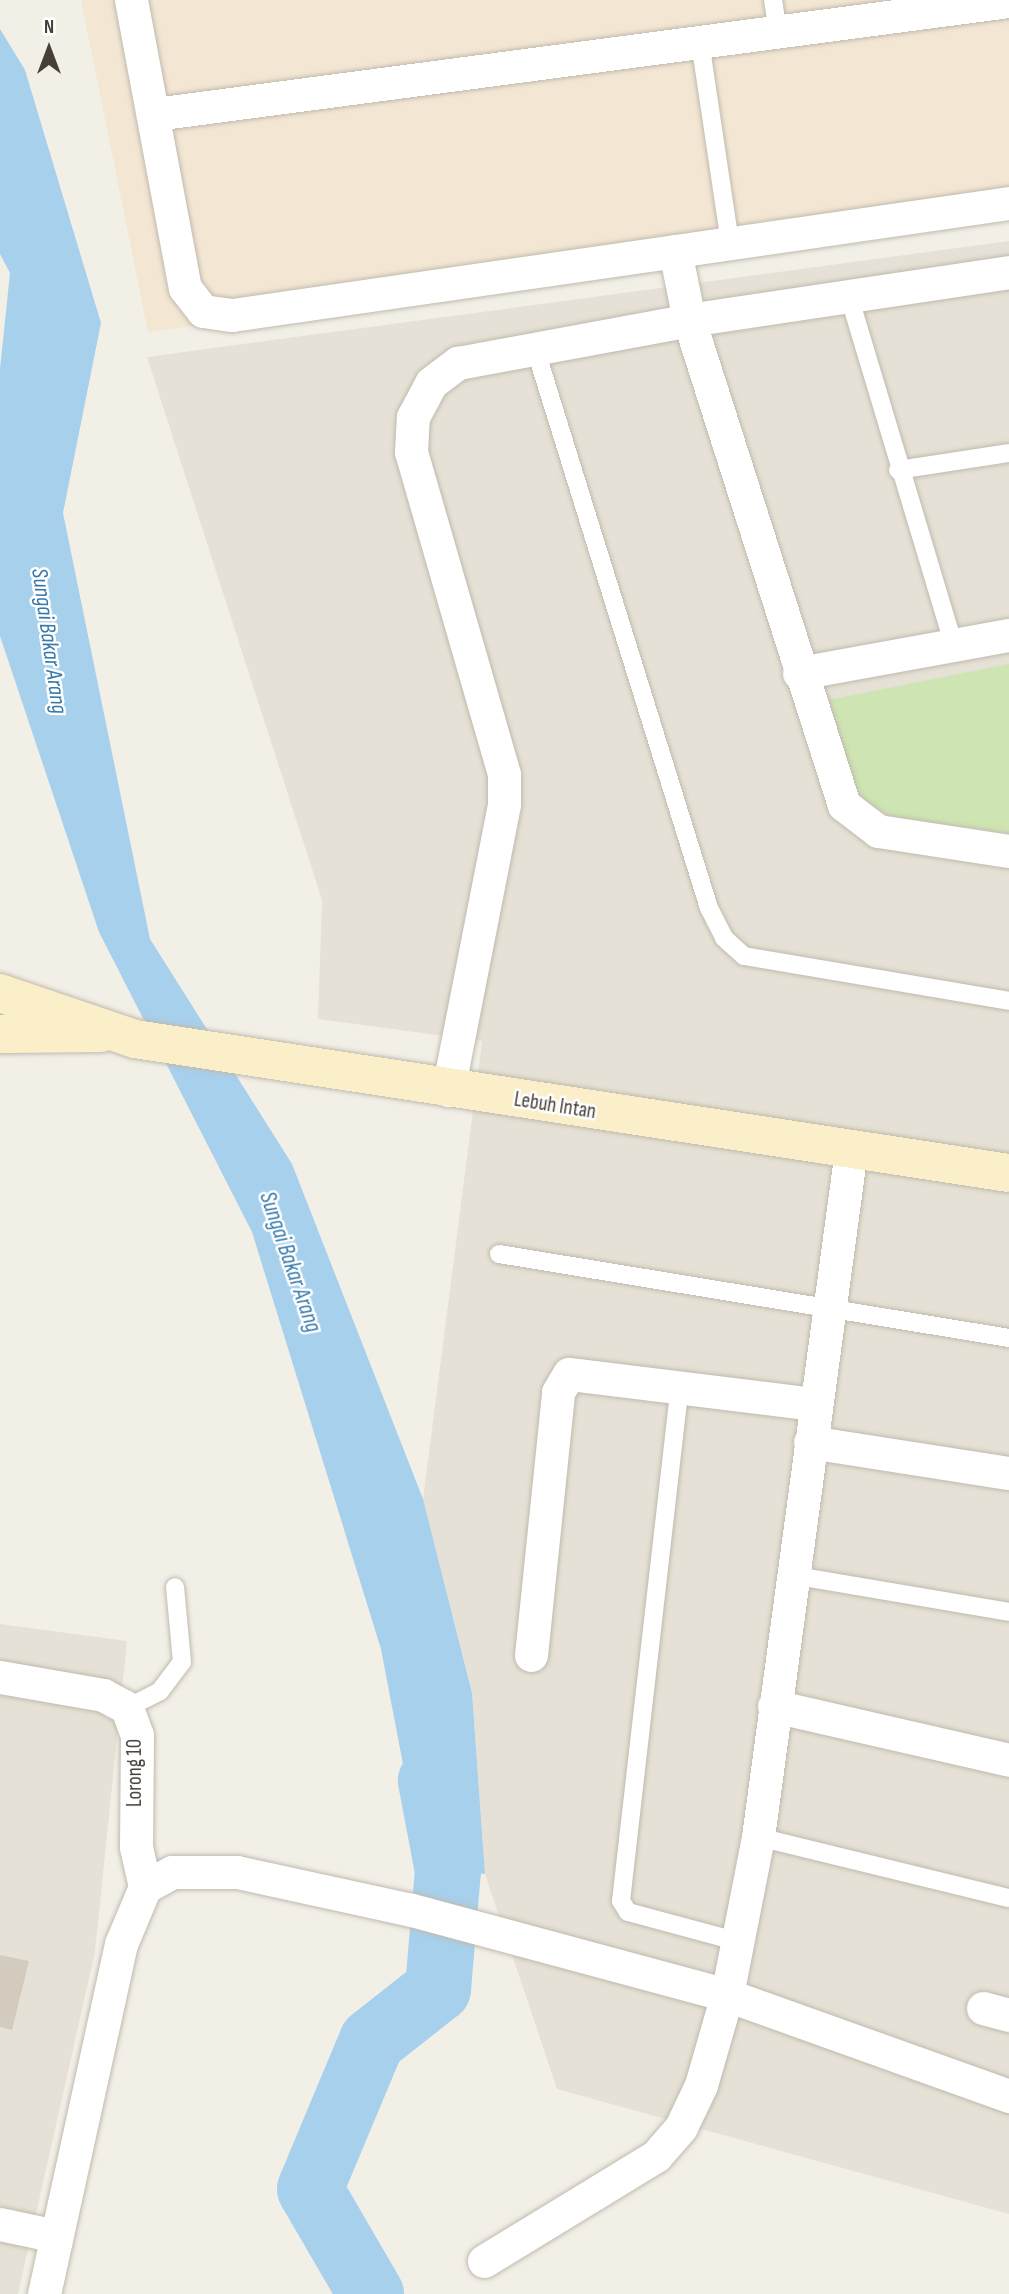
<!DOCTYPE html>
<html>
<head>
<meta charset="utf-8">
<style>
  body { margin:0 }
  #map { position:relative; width:1009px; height:2294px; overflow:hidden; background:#f2efe7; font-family:"Sofia Sans Condensed",sans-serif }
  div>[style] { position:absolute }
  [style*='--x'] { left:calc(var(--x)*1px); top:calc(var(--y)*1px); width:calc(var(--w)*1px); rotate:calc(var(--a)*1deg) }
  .residential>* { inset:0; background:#e6e1d6 }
  .commercial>* { inset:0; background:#f3e6d3 }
  .green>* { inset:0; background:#cee4b2 }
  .water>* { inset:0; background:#a7d0ec }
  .river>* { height:66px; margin:-33px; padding:0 33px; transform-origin:33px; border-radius:33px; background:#a7d0ec }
  .building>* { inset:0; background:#d3cbbd }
  .roads { filter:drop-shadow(0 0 2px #c0baad) drop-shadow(0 0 2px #c0baad) }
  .lane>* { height:18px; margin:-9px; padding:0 9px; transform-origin:9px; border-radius:9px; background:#fff }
  .street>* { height:33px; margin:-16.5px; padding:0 16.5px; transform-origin:16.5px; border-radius:16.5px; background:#fff }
  .secondary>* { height:38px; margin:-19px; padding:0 19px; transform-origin:19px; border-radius:19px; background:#fbefc9 }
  span { translate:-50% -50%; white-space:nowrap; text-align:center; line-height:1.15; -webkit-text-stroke:5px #fff; paint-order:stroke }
  .street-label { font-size:21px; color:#453f37 }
  .water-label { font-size:23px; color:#3679aa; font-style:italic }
  .north { position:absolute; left:14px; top:14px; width:70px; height:70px; -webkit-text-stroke:5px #fff; paint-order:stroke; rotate:0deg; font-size:19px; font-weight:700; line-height:28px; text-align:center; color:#453f37 }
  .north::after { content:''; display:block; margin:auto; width:24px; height:32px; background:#453f37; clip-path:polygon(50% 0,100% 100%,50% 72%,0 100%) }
</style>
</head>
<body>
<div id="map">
  <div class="residential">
    <div style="clip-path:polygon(1009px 241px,1009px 2214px,557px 2089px,485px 1874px,472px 1693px,423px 1499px,482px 1041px,318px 1019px,322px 900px,147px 357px)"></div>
    <div style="clip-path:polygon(0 1624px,127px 1641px,95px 1952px,18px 2294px,0 2294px)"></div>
  </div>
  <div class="commercial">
    <div style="clip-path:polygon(81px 0,1009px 0,1009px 215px,148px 332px)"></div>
  </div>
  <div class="green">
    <div style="clip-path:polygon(1009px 664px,1009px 833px,897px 818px,874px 808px,853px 787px,828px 700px)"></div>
  </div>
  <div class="water">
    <div style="clip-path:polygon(0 29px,25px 70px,101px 323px,63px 513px,150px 939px,292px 1164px,423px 1499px,472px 1693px,485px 1874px,423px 1869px,381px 1649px,252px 1232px,99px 932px,0 636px,0 369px,10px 273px,0 254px)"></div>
  </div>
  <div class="river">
    <div style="--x:371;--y:2294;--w:121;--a:-120.2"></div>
    <div style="--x:310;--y:2189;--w:160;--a:-67.3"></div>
    <div style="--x:372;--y:2041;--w:84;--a:-38.2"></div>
    <div style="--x:438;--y:1989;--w:118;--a:-85.2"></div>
    <div style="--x:448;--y:1871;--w:92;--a:-100.7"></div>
  </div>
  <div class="building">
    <div style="clip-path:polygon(0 1955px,29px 1961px,12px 2030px,0 2027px)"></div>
  </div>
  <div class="roads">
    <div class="lane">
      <div style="--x:773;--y:0;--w:31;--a:81"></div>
      <div style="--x:700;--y:42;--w:203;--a:81.5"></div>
      <div style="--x:849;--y:296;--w:364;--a:73.3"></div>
      <div style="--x:535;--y:348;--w:586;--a:72.74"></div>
      <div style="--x:709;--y:908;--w:34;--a:63"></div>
      <div style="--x:724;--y:938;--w:27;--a:42"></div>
      <div style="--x:744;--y:956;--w:269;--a:9.6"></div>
      <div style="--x:898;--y:470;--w:112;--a:-8.7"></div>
      <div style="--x:499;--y:1254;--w:517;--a:9.35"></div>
      <div style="--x:680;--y:1384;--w:520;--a:96.51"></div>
      <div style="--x:621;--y:1901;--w:13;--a:58"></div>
      <div style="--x:628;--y:1912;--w:115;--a:15.1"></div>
      <div style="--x:791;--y:1575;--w:221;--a:9.6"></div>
      <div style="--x:127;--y:1708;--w:37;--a:-27"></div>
      <div style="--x:160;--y:1691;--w:36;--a:-53"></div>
      <div style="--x:182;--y:1662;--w:75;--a:-95.3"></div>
      <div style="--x:758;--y:1837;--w:258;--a:13.7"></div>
    </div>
    <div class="street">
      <div style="--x:131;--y:0;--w:293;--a:79.4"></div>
      <div style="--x:185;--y:288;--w:29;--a:52"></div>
      <div style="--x:203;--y:311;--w:29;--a:8"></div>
      <div style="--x:232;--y:315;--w:785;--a:-8.2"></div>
      <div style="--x:155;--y:114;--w:861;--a:-7.54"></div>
      <div style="--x:675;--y:251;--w:70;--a:78.5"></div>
      <div style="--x:689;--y:320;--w:509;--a:72.28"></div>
      <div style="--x:844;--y:805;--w:43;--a:37.4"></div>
      <div style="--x:878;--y:831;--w:133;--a:8.7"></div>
      <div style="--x:799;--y:673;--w:213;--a:-10.3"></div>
      <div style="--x:448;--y:1090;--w:291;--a:-78.9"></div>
      <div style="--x:504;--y:804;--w:30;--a:-90"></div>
      <div style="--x:504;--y:774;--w:335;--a:-106.1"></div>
      <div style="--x:411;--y:452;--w:35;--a:-87"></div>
      <div style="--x:413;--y:417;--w:38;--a:-62"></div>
      <div style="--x:431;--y:383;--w:34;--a:-37"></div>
      <div style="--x:458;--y:363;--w:235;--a:-10.5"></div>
      <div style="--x:689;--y:320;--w:324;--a:-8.5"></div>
      <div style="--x:810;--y:1442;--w:201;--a:8.9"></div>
      <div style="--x:531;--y:1655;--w:264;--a:-84.1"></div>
      <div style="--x:558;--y:1392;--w:21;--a:-59"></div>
      <div style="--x:569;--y:1374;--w:248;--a:7"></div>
      <div style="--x:0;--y:1677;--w:105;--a:9.9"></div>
      <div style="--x:103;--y:1695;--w:27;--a:28"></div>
      <div style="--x:127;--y:1708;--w:29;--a:70"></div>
      <div style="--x:137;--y:1735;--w:112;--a:90.5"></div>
      <div style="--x:136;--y:1847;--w:41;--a:77.3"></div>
      <div style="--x:774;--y:1706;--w:241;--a:12.9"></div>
      <div style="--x:983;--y:2008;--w:27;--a:15"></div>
      <div style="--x:0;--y:2224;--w:57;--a:12.1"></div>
      <div style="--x:484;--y:2261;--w:202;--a:-31.4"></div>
      <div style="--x:656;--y:2156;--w:38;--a:-49"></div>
      <div style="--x:681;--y:2127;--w:47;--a:-64.5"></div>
      <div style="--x:701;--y:2085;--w:94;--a:-73.9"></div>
      <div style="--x:727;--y:1995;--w:300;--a:19.7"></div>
      <div style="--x:44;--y:2294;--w:358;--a:-77.6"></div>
      <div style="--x:121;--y:1944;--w:62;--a:-67.2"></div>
      <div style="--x:145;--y:1887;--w:31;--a:-29"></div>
      <div style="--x:172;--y:1872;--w:65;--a:0"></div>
      <div style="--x:237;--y:1872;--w:179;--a:12.3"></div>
      <div style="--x:412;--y:1910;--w:326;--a:15.1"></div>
      <div style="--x:727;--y:1995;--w:161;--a:-78.9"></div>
      <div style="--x:758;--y:1837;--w:693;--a:-82.29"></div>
    </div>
    <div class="secondary">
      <div style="--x:0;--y:993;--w:143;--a:18.8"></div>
      <div style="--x:135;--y:1039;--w:884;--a:8.72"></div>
      <div style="--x:0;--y:1034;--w:101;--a:-0.6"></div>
    </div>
  </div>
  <div class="street-label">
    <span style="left:555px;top:1106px;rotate:9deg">Lebuh Intan</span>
    <span style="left:135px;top:1773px;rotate:-90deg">Lorong 10</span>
  </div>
  <div class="water-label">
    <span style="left:49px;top:641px;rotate:82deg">Sungai Bakar Arang</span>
    <span style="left:290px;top:1262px;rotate:71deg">Sungai Bakar Arang</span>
  </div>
  <div class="north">N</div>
</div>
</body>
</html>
